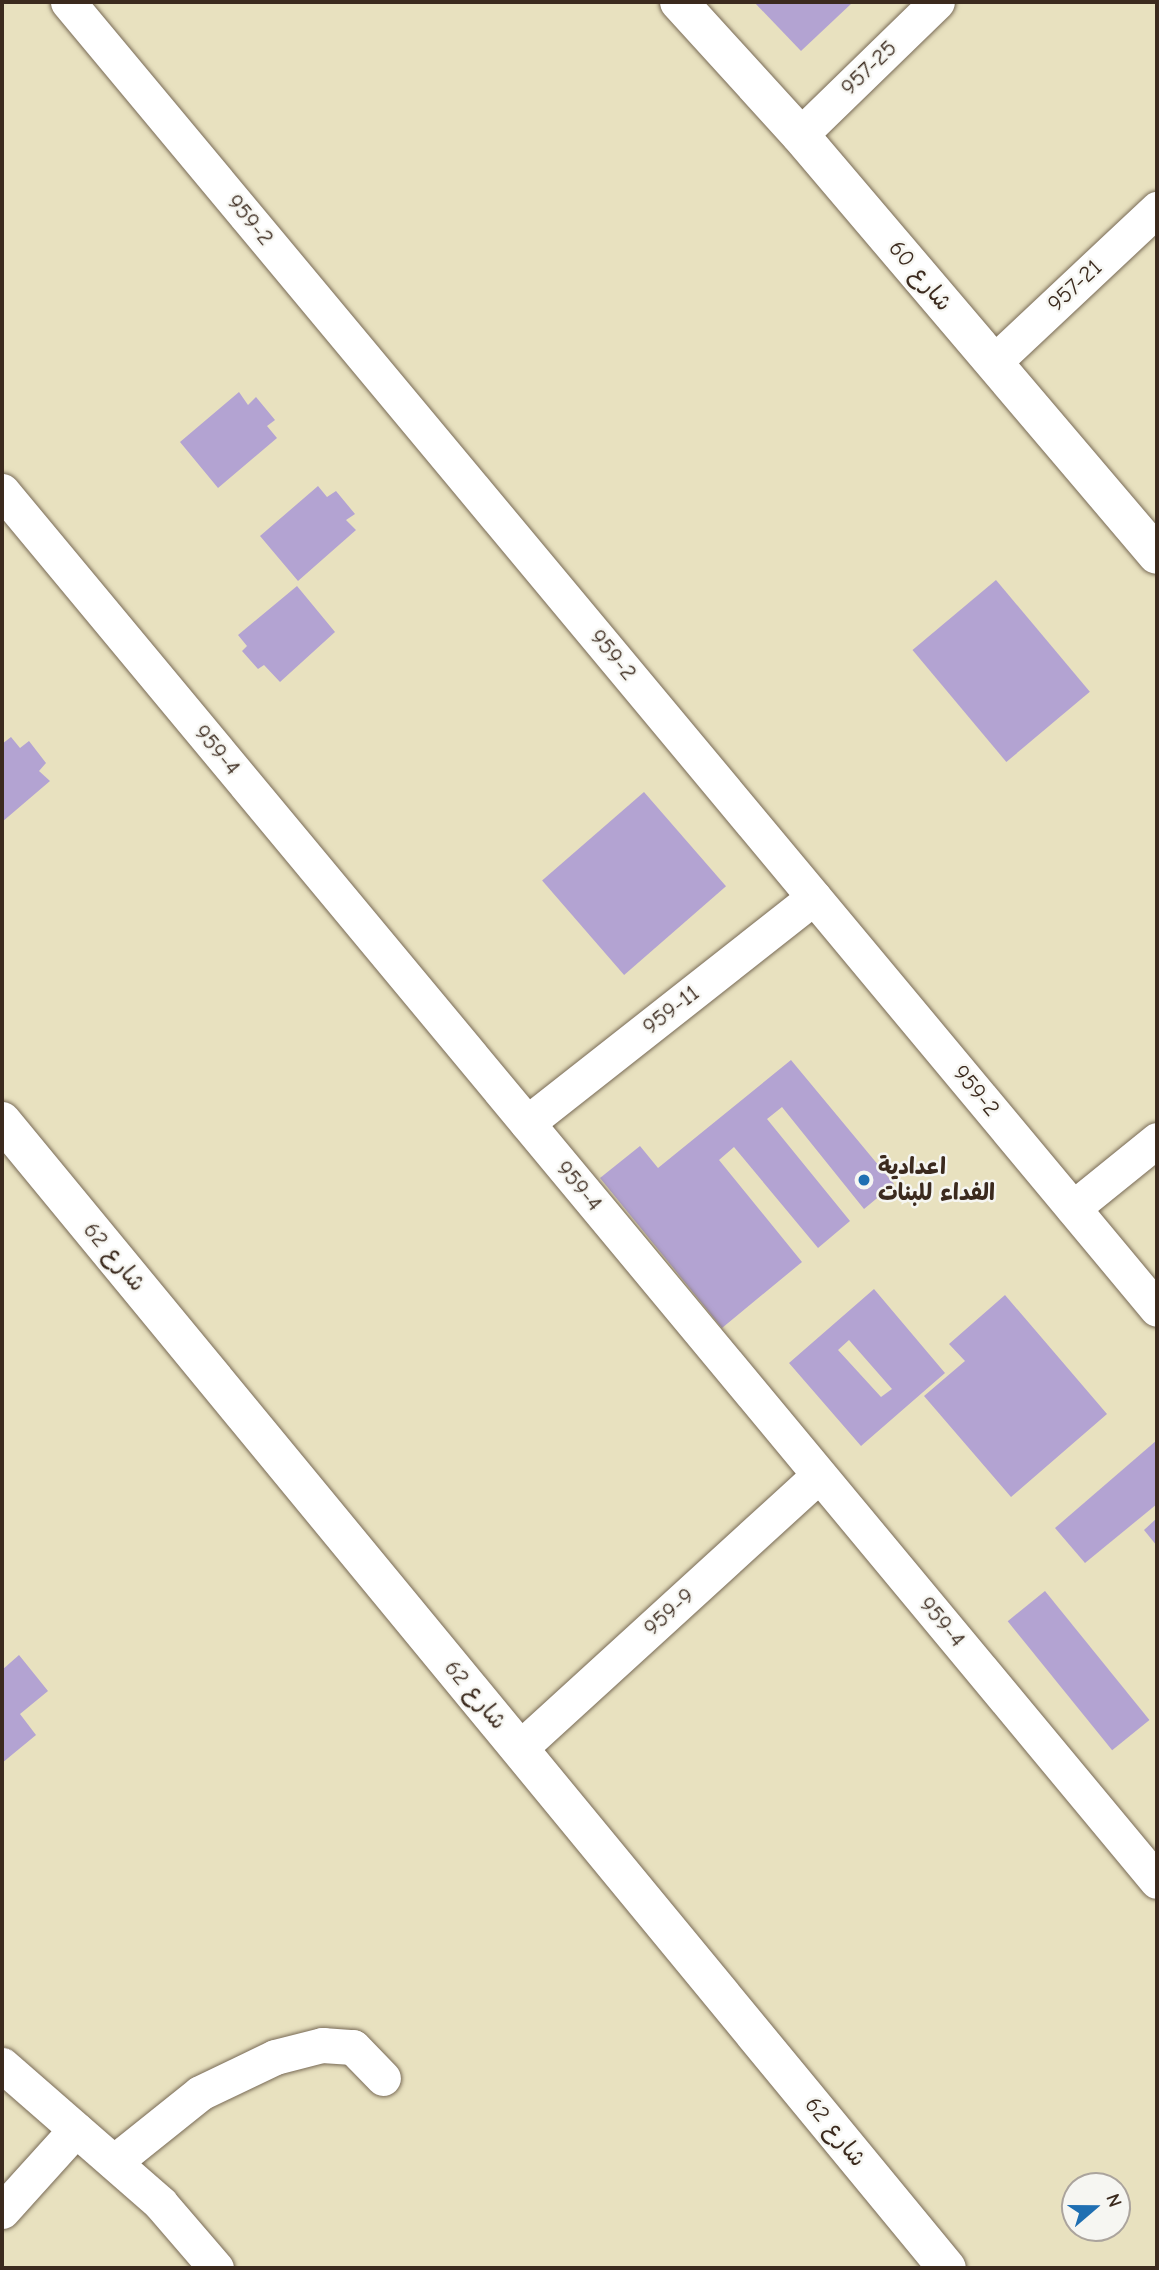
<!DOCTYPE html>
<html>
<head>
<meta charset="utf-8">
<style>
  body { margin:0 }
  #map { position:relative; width:1159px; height:2270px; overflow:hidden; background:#e8e1bf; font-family:"Comic Neue","Playpen Sans Arabic",sans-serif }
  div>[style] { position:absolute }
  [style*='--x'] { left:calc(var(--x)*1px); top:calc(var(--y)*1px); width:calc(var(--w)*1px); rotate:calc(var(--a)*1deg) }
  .building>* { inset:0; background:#b3a3d2; transform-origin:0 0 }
  .roads { filter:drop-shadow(0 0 2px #786a56) drop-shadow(0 0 2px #786a56) }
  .street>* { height:35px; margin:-17.5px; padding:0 17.5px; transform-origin:17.5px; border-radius:17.5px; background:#fff }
  .secondary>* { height:38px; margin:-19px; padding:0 19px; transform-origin:19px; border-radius:19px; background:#fff }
  .dots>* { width:19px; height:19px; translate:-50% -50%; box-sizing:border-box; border:4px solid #f6f6f2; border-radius:50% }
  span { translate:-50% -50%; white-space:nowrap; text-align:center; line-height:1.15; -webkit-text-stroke:5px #f6f6f2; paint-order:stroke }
  .street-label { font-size:23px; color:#3b2a1e }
  .poi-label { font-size:23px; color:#3b2a1e; font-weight:700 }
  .left { translate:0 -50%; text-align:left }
  .frame { position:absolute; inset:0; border:4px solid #3b2a1e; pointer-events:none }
  .north { position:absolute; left:1061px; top:2172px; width:70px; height:70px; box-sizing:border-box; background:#f6f6f2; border:2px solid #aba49d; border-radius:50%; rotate:70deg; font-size:19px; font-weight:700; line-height:28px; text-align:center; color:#3b2a1e }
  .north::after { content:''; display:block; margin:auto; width:24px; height:32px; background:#1f6fb2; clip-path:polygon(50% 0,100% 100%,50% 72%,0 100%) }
</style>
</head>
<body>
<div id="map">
  <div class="building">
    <div style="clip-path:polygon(754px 2px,850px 2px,852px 3px,801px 51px)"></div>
    <div style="clip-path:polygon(239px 392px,248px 405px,256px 397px,275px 420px,267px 426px,277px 438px,218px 488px,180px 442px)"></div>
    <div style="clip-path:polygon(318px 486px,327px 497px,336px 491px,355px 514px,346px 520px,356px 530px,298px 581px,260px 536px)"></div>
    <div style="left:996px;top:580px;width:146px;height:109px;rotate:50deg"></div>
    <div style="clip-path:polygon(297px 586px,335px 632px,280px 682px,264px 665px,258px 669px,242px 651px,247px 646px,238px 635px)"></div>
    <div style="clip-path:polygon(11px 737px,20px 748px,29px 741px,46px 763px,39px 771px,50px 781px,2px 822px,2px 744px)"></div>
    <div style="left:644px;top:792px;width:125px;height:135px;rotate:49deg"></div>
    <div style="clip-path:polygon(791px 1060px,894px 1184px,864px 1209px,782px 1107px,767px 1119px,850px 1221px,818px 1248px,734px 1147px,719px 1160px,802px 1262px,722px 1328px,600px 1178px,640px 1146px,658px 1168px)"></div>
    <div style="clip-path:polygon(evenodd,874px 1289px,945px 1373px,861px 1446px,789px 1363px,874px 1289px,849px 1340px,892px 1389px,881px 1397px,838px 1350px,849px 1340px)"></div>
    <div style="clip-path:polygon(1005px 1295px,1107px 1414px,1011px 1497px,924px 1396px,965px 1361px,949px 1344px)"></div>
    <div style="clip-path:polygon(1157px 1440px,1157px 1504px,1085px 1563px,1055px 1528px)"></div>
    <div style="clip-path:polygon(1157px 1518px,1157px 1546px,1144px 1530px)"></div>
    <div style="left:1045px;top:1591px;width:166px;height:48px;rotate:51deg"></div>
    <div style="clip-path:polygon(19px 1655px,48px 1691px,20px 1714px,36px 1735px,2px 1763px,2px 1670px)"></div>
  </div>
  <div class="roads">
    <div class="street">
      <div style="--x:68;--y:2;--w:1701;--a:50.2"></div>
      <div style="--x:800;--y:135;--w:191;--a:-44.2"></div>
      <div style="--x:994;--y:362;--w:224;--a:-43.2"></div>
      <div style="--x:2;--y:491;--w:1807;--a:50.28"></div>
      <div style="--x:527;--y:1123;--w:365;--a:-38.2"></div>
      <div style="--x:1073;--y:1208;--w:108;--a:-39"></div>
      <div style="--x:519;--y:1749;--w:406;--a:-42.4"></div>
      <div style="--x:2;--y:2065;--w:210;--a:41.1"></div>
      <div style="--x:160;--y:2203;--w:86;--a:49.3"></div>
      <div style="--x:114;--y:2162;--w:110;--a:-38.7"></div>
      <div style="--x:200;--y:2093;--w:83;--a:-25.6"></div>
      <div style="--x:275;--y:2057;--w:49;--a:-14.3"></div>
      <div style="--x:322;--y:2045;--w:31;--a:4"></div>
      <div style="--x:353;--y:2047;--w:43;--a:45.9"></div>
      <div style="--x:2;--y:2211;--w:110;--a:-47.9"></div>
    </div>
    <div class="secondary">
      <div style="--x:679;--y:2;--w:180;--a:47.7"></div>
      <div style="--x:800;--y:135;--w:551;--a:49.64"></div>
      <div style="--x:2;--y:1121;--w:1486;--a:50.52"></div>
    </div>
  </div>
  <div class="dots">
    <div style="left:864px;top:1180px;background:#1f6fb2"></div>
  </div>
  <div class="street-label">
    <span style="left:869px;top:68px;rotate:-44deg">957-25</span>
    <span style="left:250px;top:220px;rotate:50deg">959-2</span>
    <span style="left:920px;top:276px;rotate:50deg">شارع 60</span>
    <span style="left:1075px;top:286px;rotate:-43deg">957-21</span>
    <span style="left:613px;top:655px;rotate:50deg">959-2</span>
    <span style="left:217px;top:750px;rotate:50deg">959-4</span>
    <span style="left:671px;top:1010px;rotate:-38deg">959-11</span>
    <span style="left:976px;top:1091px;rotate:50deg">959-2</span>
    <span style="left:579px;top:1186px;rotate:50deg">959-4</span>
    <span style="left:114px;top:1257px;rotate:50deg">شارع 62</span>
    <span style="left:669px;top:1612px;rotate:-42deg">959-9</span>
    <span style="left:942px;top:1622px;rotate:50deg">959-4</span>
    <span style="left:475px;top:1695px;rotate:50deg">شارع 62</span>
    <span style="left:835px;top:2132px;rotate:51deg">شارع 62</span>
  </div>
  <div class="poi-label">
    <span class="left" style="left:878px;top:1180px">اعدادية<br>الفداء للبنات</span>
  </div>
  <div class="frame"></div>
  <div class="north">N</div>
</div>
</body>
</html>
